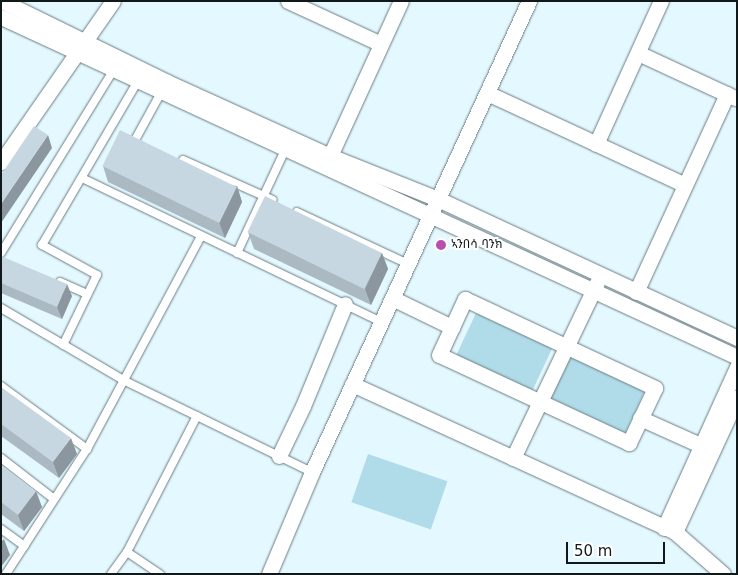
<!DOCTYPE html>
<html>
<head>
<meta charset="utf-8">
<style>
  body { margin:0 }
  #map { position:relative; width:738px; height:575px; overflow:hidden; background:#e4f9ff; font-family:"DejaVu Sans","Noto Sans Ethiopic",sans-serif }
  div>[style] { position:absolute }
  [style*='--x'] { left:calc(var(--x)*1px); top:calc(var(--y)*1px); width:calc(var(--w)*1px); rotate:calc(var(--a)*1deg) }
  .green>* { inset:0; background:#b0dce9; transform-origin:0 0 }
  .roads { filter:drop-shadow(0 0 1px #697c81) drop-shadow(0 0 1px #697c81) }
  .lane>* { height:8px; margin:-4px; padding:0 4px; transform-origin:4px; border-radius:4px; background:#fff }
  .street>* { height:15px; margin:-7.5px; padding:0 7.5px; transform-origin:7.5px; border-radius:7.5px; background:#fff }
  .wall>* { inset:0; background:#abb9c2 }
  .shaded-wall>* { inset:0; background:#8b969e }
  .building>* { inset:0; background:#c7d7e2; transform-origin:0 0 }
  .dots>* { width:14px; height:14px; translate:-50% -50%; box-sizing:border-box; border:2px solid #fff; border-radius:50% }
  span { translate:-50% -50%; white-space:nowrap; text-align:center; line-height:1.15; -webkit-text-stroke:4px #fff; paint-order:stroke }
  .poi-label { font-size:12px; color:#11181a }
  .left { translate:0 -50%; text-align:left }
  .frame { position:absolute; inset:0; border:2px solid #11181a; pointer-events:none }
  .scale { position:absolute; left:566px; top:542px; width:99px; height:22px; box-sizing:border-box; border:2px solid #11181a; border-top:0; padding-left:6px; font-size:15px; line-height:18px; white-space:nowrap; color:#11181a; -webkit-text-stroke:4px #fff; paint-order:stroke }
</style>
</head>
<body>
<div id="map">
  <div class="green">
    <div style="left:476px;top:313px;width:84px;height:47px;rotate:25deg"></div>
    <div style="left:569px;top:355px;width:84px;height:47px;rotate:25deg"></div>
    <div style="left:368px;top:454px;width:84px;height:51px;rotate:19deg"></div>
  </div>
  <div class="roads">
    <div class="lane">
      <div style="--x:135;--y:140;--w:58;--a:-61.2"></div>
      <div style="--x:183;--y:160;--w:98;--a:24"></div>
      <div style="--x:82;--y:178;--w:332;--a:25.7"></div>
      <div style="--x:297;--y:212;--w:123;--a:25.1"></div>
      <div style="--x:1;--y:253;--w:216;--a:-58.4"></div>
      <div style="--x:237;--y:253;--w:118;--a:-65"></div>
      <div style="--x:60;--y:282;--w:30;--a:24"></div>
      <div style="--x:1;--y:308;--w:142;--a:30.5"></div>
      <div style="--x:123;--y:380;--w:210;--a:26"></div>
      <div style="--x:63;--y:345;--w:78;--a:-64.1"></div>
      <div style="--x:97;--y:275;--w:63;--a:-151.4"></div>
      <div style="--x:42;--y:245;--w:192;--a:-59.7"></div>
      <div style="--x:1;--y:386;--w:107;--a:36.2"></div>
      <div style="--x:1;--y:458;--w:67;--a:37.7"></div>
      <div style="--x:1;--y:529;--w:29;--a:36"></div>
      <div style="--x:127;--y:552;--w:40;--a:34"></div>
      <div style="--x:6;--y:574;--w:149;--a:-57.1"></div>
      <div style="--x:87;--y:449;--w:242;--a:-61.8"></div>
      <div style="--x:111;--y:574;--w:27;--a:-54"></div>
      <div style="--x:127;--y:552;--w:153;--a:-62.8"></div>
    </div>
    <div class="street">
      <div style="--x:2;--y:1;--w:184;--a:26.1"></div>
      <div style="--x:167;--y:82;--w:179;--a:24.4"></div>
      <div style="--x:330;--y:156;--w:116;--a:21.7"></div>
      <div style="--x:438;--y:199;--w:330;--a:24.9"></div>
      <div style="--x:288;--y:1;--w:102;--a:24.8"></div>
      <div style="--x:1;--y:17;--w:811;--a:24.79"></div>
      <div style="--x:638;--y:53;--w:107;--a:24.9"></div>
      <div style="--x:487;--y:93;--w:218;--a:24.9"></div>
      <div style="--x:596;--y:144;--w:157;--a:-65.6"></div>
      <div style="--x:330;--y:156;--w:170;--a:-65.4"></div>
      <div style="--x:1;--y:162;--w:196;--a:-55.2"></div>
      <div style="--x:636;--y:292;--w:218;--a:-65.3"></div>
      <div style="--x:392;--y:298;--w:67;--a:25.8"></div>
      <div style="--x:465;--y:299;--w:210;--a:25.1"></div>
      <div style="--x:655;--y:388;--w:61;--a:115.3"></div>
      <div style="--x:629;--y:443;--w:209;--a:-155.1"></div>
      <div style="--x:439;--y:355;--w:62;--a:-65.1"></div>
      <div style="--x:352;--y:384;--w:355;--a:24.6"></div>
      <div style="--x:675;--y:532;--w:64;--a:41.2"></div>
      <div style="--x:640;--y:418;--w:76;--a:24.2"></div>
      <div style="--x:279;--y:456;--w:55;--a:-64.4"></div>
      <div style="--x:303;--y:406;--w:110;--a:-67.6"></div>
      <div style="--x:513;--y:458;--w:194;--a:-64.4"></div>
      <div style="--x:664;--y:528;--w:177;--a:-65.6"></div>
      <div style="--x:675;--y:532;--w:148;--a:-65.2"></div>
      <div style="--x:269;--y:574;--w:111;--a:-67.1"></div>
      <div style="--x:312;--y:472;--w:519;--a:-65.26"></div>
    </div>
  </div>
  <div class="wall">
    <div style="clip-path:polygon(103px 166px,237px 186px,242px 202px,225px 238px,108px 182px)"></div>
    <div style="clip-path:polygon(248px 232px,382px 253px,388px 269px,371px 305px,254px 249px)"></div>
    <div style="clip-path:polygon(1px 256px,72px 296px,62px 319px,1px 293px)"></div>
    <div style="clip-path:polygon(1px 387px,77px 454px,59px 478px,1px 436px)"></div>
    <div style="clip-path:polygon(1px 465px,42px 507px,24px 531px,1px 514px)"></div>
  </div>
  <div class="shaded-wall">
    <div style="clip-path:polygon(48px 135px,52px 148px,1px 223px,1px 204px)"></div>
    <div style="clip-path:polygon(237px 186px,242px 202px,225px 238px,219px 222px)"></div>
    <div style="clip-path:polygon(382px 253px,388px 269px,371px 305px,365px 289px)"></div>
    <div style="clip-path:polygon(67px 284px,72px 296px,62px 319px,57px 307px)"></div>
    <div style="clip-path:polygon(71px 438px,77px 454px,59px 478px,53px 462px)"></div>
    <div style="clip-path:polygon(36px 491px,42px 507px,24px 531px,18px 515px)"></div>
    <div style="clip-path:polygon(4px 539px,10px 555px,1px 567px,1px 542px)"></div>
  </div>
  <div class="building">
    <div style="clip-path:polygon(34px 126px,48px 135px,1px 204px,1px 175px)"></div>
    <div style="left:120px;top:130px;width:130px;height:40px;rotate:26deg"></div>
    <div style="left:265px;top:196px;width:130px;height:40px;rotate:26deg"></div>
    <div style="clip-path:polygon(1px 256px,67px 284px,57px 307px,1px 283px)"></div>
    <div style="clip-path:polygon(1px 387px,71px 438px,53px 462px,1px 424px)"></div>
    <div style="clip-path:polygon(1px 465px,36px 491px,18px 515px,1px 502px)"></div>
  </div>
  <div class="dots">
    <div style="left:441px;top:245px;background:#b94eaf"></div>
  </div>
  <div class="poi-label">
    <span class="left" style="left:451px;top:245px">ኣንበሳ ባንክ</span>
  </div>
  <div class="frame"></div>
  <div class="scale">50 m</div>
</div>
</body>
</html>
